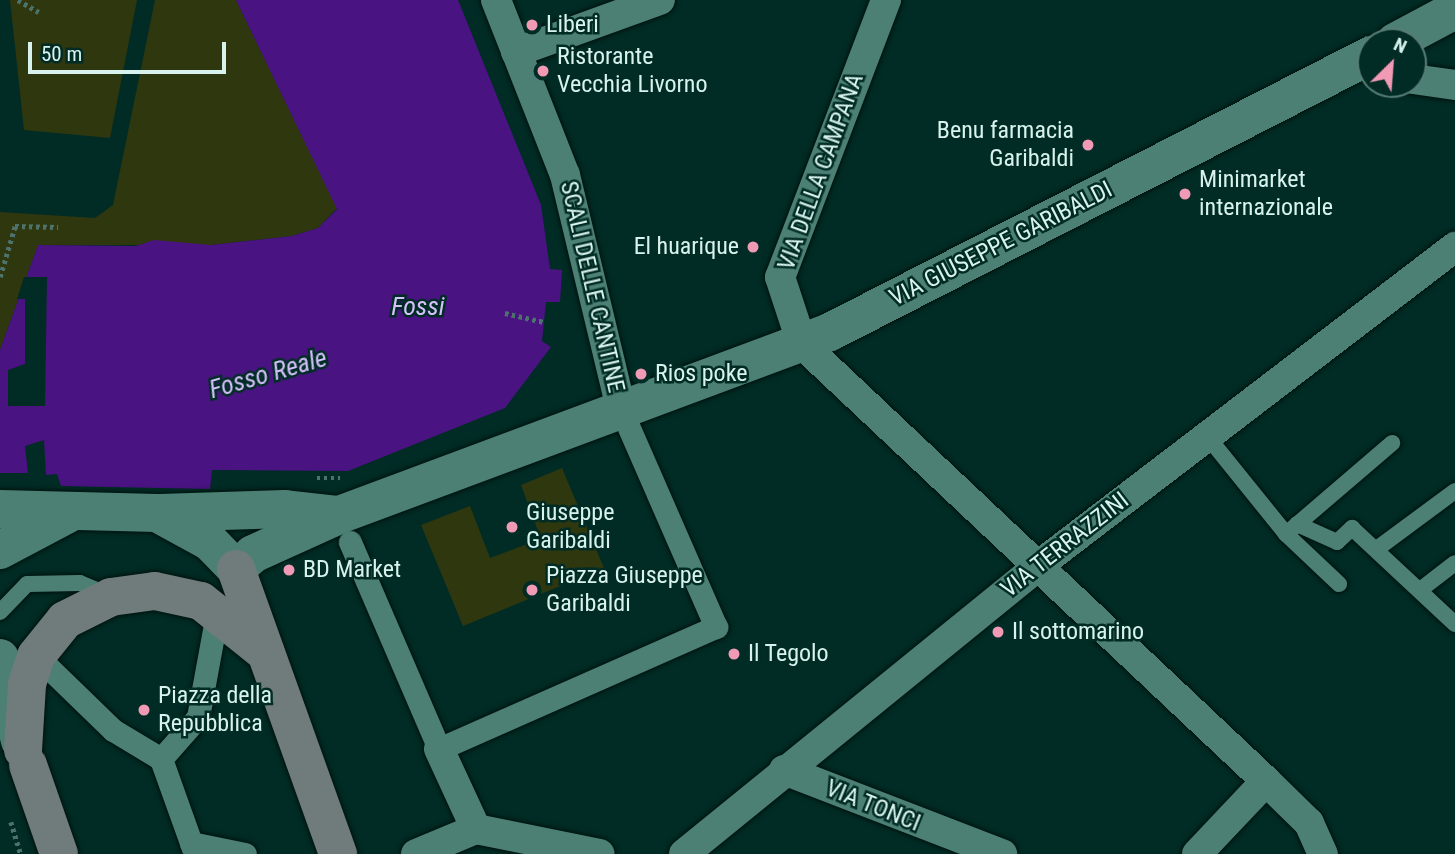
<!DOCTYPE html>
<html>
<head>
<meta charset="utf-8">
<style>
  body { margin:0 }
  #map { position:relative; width:1455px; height:854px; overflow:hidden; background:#012c25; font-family:"Roboto Condensed",sans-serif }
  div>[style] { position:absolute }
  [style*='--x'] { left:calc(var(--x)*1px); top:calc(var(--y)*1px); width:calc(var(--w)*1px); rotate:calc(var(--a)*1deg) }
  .green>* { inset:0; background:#2f370f }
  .water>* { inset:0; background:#491381 }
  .pier>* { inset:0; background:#012c25 }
  .path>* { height:4.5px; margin-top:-2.25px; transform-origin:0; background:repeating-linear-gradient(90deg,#4d726b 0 3.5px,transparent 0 7px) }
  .roads { filter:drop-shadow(0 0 2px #00130e) drop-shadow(0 0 2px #00130e) }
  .service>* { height:16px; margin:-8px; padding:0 8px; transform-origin:8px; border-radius:8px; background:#4c8075 }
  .pedestrian>* { height:23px; margin:-11.5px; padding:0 11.5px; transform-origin:11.5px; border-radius:11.5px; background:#4c8075 }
  .minor>* { height:30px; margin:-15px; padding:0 15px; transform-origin:15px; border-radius:15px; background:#4c8075 }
  .tertiary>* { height:38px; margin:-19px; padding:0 19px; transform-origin:19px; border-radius:19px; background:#4c8075 }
  .secondary>* { height:38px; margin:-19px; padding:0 19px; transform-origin:19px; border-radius:19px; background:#707b7c }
  .dots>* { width:19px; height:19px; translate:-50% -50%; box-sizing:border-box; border:4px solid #012c25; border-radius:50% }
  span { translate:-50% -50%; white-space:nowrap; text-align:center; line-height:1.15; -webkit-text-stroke:5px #012c25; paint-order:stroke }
  .poi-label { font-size:24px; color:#d8f3ed }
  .left { translate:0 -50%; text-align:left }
  .right { translate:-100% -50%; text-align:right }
  .street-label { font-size:24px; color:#d8f3ed }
  .water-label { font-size:26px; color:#d3c1f9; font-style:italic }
  .north { position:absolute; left:1357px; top:28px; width:70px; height:70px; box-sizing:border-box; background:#012c25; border:2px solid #577c75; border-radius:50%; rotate:25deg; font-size:19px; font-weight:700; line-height:28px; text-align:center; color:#d8f3ed }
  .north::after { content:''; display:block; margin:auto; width:24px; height:32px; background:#f09ab5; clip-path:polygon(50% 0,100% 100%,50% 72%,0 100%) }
  .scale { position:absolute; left:28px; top:42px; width:198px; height:32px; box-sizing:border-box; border:4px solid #d8f3ed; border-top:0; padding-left:9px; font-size:21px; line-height:24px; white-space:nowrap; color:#d8f3ed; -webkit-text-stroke:5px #012c25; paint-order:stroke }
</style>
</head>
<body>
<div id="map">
  <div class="green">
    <div style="clip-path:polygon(10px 0,137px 0,110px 138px,24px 130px)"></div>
    <div style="clip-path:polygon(155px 0,236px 0,337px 208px,318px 228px,292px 236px,211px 245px,38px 245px,0 350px,0 212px,95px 218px,113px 205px)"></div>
    <div style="clip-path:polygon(562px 468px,604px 568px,463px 626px,421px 525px,470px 506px,490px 558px,541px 539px,521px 485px)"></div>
  </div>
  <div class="water">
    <div style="clip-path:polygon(236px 0,458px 0,541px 205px,550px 269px,562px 270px,560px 302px,546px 302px,542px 341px,551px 347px,505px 408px,348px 471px,212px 470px,210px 489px,61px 486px,57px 474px,46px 475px,44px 440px,25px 446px,28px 473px,0 473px,0 350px,38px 245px,136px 246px,154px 240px,211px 245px,292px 236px,318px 228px,337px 209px)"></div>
  </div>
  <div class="pier">
    <div style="clip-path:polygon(24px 277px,47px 277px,45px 406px,8px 406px,8px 370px,25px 364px,25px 299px,17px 299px)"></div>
  </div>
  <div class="path">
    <div style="--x:18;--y:0;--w:24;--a:30"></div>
    <div style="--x:0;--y:277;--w:53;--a:-73.6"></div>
    <div style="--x:15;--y:226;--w:43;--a:1.3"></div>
    <div style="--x:505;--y:313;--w:40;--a:13"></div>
    <div style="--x:317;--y:478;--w:23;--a:0"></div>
    <div style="--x:11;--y:822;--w:34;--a:73"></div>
  </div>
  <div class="roads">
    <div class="service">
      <div style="--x:1207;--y:436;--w:126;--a:51.1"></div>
      <div style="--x:1286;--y:534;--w:140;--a:-40.6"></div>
      <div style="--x:1297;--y:524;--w:44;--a:24.2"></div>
      <div style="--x:1337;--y:542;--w:21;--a:-43"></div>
      <div style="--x:1352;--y:528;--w:141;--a:43"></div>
      <div style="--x:1286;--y:534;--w:73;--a:43.3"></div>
      <div style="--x:1378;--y:548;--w:96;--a:-36.5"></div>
      <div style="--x:1420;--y:590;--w:44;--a:-37.6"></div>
      <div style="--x:0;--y:612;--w:39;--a:-46"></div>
      <div style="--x:27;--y:584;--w:53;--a:-1.1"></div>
      <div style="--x:80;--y:583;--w:28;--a:23"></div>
    </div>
    <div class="pedestrian">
      <div style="--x:350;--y:542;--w:225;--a:66.7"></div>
      <div style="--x:439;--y:749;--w:303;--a:-23.8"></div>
      <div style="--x:716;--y:627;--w:217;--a:-113.6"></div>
      <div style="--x:49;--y:668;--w:89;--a:44.1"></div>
      <div style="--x:113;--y:730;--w:56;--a:31.1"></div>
      <div style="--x:161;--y:759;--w:101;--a:70.3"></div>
      <div style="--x:161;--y:759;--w:56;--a:-48.6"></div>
      <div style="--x:198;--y:717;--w:95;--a:-79.6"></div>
      <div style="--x:191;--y:843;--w:55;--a:11.5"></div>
    </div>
    <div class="minor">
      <div style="--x:496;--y:0;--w:188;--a:68.5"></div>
      <div style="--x:565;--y:175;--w:245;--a:76.5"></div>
      <div style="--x:886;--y:0;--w:297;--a:110.9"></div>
      <div style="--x:780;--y:277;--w:71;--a:71.8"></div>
      <div style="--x:802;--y:344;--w:637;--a:43.28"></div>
      <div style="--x:1266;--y:781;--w:60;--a:44.3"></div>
      <div style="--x:1309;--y:823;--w:34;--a:66"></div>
      <div style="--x:516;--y:52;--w:153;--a:-19.9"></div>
      <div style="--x:1413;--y:79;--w:42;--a:8.1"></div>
      <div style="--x:439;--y:749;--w:88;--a:65.2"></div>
      <div style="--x:784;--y:770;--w:234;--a:21.1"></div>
      <div style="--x:416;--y:854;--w:65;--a:-22.6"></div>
      <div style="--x:476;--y:829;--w:126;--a:11.4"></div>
      <div style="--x:684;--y:854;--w:458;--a:-39.1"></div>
      <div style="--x:1039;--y:565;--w:524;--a:-37.4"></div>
      <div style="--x:1197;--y:854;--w:100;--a:-46.6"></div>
    </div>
    <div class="tertiary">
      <div style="--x:1395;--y:42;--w:68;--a:-28.1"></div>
      <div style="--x:0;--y:509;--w:157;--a:1.5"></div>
      <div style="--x:157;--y:513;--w:60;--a:28.7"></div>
      <div style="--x:210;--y:542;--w:37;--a:46"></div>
      <div style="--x:236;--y:569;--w:23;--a:-41"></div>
      <div style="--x:253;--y:554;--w:94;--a:-24.4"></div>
      <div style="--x:339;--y:515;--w:524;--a:-20.44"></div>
      <div style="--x:830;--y:332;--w:608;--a:-27.11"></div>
      <div style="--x:160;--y:513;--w:125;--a:-1.8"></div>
      <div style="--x:285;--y:509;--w:52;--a:6.6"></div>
      <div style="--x:0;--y:550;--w:77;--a:-27.9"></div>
      <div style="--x:0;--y:658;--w:85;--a:76.5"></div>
    </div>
    <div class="secondary">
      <div style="--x:236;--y:569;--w:303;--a:70.3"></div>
      <div style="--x:23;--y:750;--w:66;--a:-86.5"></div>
      <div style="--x:27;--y:684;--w:29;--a:-72"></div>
      <div style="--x:36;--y:656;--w:46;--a:-51.1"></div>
      <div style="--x:65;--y:620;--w:51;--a:-26.6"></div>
      <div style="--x:111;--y:597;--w:44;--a:-7.8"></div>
      <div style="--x:155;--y:591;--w:47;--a:12.3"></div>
      <div style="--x:201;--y:601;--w:83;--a:38.7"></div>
      <div style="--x:28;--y:765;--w:94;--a:70.8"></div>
    </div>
  </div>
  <div class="dots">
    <div style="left:532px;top:25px;background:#f09ab5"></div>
    <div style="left:543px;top:71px;background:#f09ab5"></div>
    <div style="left:1088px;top:145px;background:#f09ab5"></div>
    <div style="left:1185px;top:194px;background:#f09ab5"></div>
    <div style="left:753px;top:247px;background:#f09ab5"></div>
    <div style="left:641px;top:374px;background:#f09ab5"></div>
    <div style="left:512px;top:527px;background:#f09ab5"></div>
    <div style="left:289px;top:570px;background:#f09ab5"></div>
    <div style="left:532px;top:590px;background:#f09ab5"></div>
    <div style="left:998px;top:632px;background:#f09ab5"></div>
    <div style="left:734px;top:654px;background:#f09ab5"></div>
    <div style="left:144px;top:710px;background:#f09ab5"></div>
  </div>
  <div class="poi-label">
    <span class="left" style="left:546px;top:25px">Liberi</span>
    <span class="left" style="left:557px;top:71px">Ristorante<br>Vecchia Livorno</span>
    <span class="right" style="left:1074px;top:145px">Benu farmacia<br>Garibaldi</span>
    <span class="left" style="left:1199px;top:194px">Minimarket<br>internazionale</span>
    <span class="right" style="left:739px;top:247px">El huarique</span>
    <span class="left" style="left:655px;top:374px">Rios poke</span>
    <span class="left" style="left:526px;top:527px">Giuseppe<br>Garibaldi</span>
    <span class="left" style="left:303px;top:570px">BD Market</span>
    <span class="left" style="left:546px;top:590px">Piazza Giuseppe<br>Garibaldi</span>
    <span class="left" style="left:1012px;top:632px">Il sottomarino</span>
    <span class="left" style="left:748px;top:654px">Il Tegolo</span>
    <span class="left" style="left:158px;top:710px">Piazza della<br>Repubblica</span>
  </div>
  <div class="street-label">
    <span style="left:821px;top:172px;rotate:-70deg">VIA DELLA CAMPANA</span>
    <span style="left:1001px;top:244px;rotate:-27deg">VIA GIUSEPPE GARIBALDI</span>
    <span style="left:592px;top:287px;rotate:77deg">SCALI DELLE CANTINE</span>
    <span style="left:1065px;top:545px;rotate:-38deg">VIA TERRAZZINI</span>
    <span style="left:873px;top:806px;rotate:22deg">VIA TONCI</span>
  </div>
  <div class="water-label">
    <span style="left:418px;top:307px">Fossi</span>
    <span style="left:268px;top:374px;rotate:-16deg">Fosso Reale</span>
  </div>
  <div class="north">N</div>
  <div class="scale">50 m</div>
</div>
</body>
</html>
